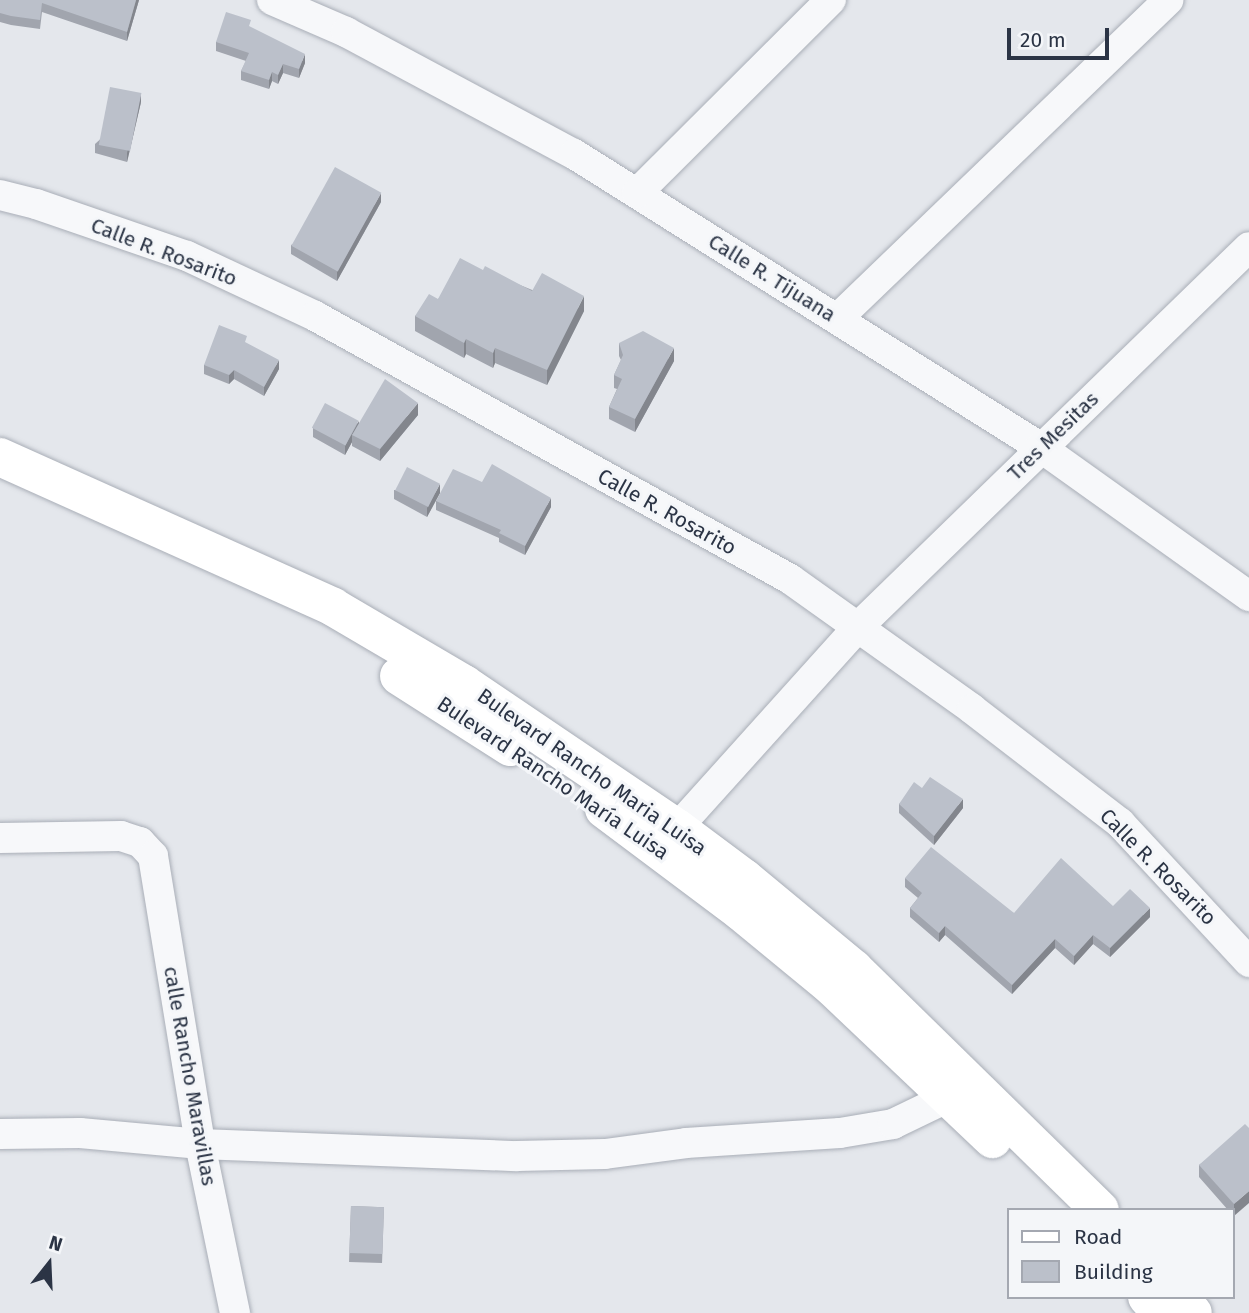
<!DOCTYPE html>
<html>
<head>
<meta charset="utf-8">
<style>
  body { margin:0 }
  #map { position:relative; width:1249px; height:1313px; overflow:hidden; background:#e4e7ec; font-family:"Fira Sans",sans-serif }
  div>[style] { position:absolute }
  [style*='--x'] { left:calc(var(--x)*1px); top:calc(var(--y)*1px); width:calc(var(--w)*1px); rotate:calc(var(--a)*1deg) }
  .roads { filter:drop-shadow(0 0 2px #a9aeb7) drop-shadow(0 0 2px #a9aeb7) }
  .street>* { height:30px; margin:-15px; padding:0 15px; transform-origin:15px; border-radius:15px; background:#f7f8fa }
  .secondary>* { height:38px; margin:-19px; padding:0 19px; transform-origin:19px; border-radius:19px; background:#fff }
  .wall>* { inset:0; background:#a1a5ae; transform-origin:0 0 }
  .shaded-wall>* { inset:0; background:#83868d }
  .building>* { inset:0; background:#bbc0ca; transform-origin:0 0 }
  span { translate:-50% -50%; white-space:nowrap; text-align:center; line-height:1.15; -webkit-text-stroke:6px #f4f6f9; paint-order:stroke }
  .street-label { font-size:21px; color:#2b3445 }
  .legend { position:absolute; left:1007px; top:1208px; width:228px; height:91px; box-sizing:border-box; background:#f4f6f9; border:2px solid #a4a8b1; margin:0; padding:9px 12px; list-style:none; font-size:21px; color:#2b3445 }
  .legend li { display:flex; align-items:center; gap:14px; height:35px }
  .legend b { width:35px; border:2px solid #a4a8b1 }
  .north { position:absolute; left:14px; top:1229px; width:70px; height:70px; -webkit-text-stroke:5px #f4f6f9; paint-order:stroke; rotate:18deg; font-size:19px; font-weight:700; line-height:28px; text-align:center; color:#2b3445 }
  .north::after { content:''; display:block; margin:auto; width:24px; height:32px; background:#2b3445; clip-path:polygon(50% 0,100% 100%,50% 72%,0 100%) }
  .scale { position:absolute; left:1007px; top:28px; width:102px; height:32px; box-sizing:border-box; border:4px solid #2b3445; border-top:0; padding-left:9px; font-size:21px; line-height:24px; white-space:nowrap; color:#2b3445; -webkit-text-stroke:5px #f4f6f9; paint-order:stroke }
</style>
</head>
<body>
<div id="map">
  <div class="roads">
    <div class="street">
      <div style="--x:272;--y:0;--w:81;--a:23.4"></div>
      <div style="--x:346;--y:32;--w:259;--a:28.2"></div>
      <div style="--x:574;--y:154;--w:550;--a:32.16"></div>
      <div style="--x:1040;--y:447;--w:257;--a:35.5"></div>
      <div style="--x:637;--y:193;--w:274;--a:-44.9"></div>
      <div style="--x:0;--y:195;--w:37;--a:14"></div>
      <div style="--x:36;--y:204;--w:160;--a:19"></div>
      <div style="--x:187;--y:256;--w:141;--a:25.1"></div>
      <div style="--x:315;--y:316;--w:543;--a:28.97"></div>
      <div style="--x:790;--y:579;--w:224;--a:35.5"></div>
      <div style="--x:972;--y:709;--w:187;--a:37.6"></div>
      <div style="--x:1120;--y:823;--w:190;--a:47.1"></div>
      <div style="--x:837;--y:319;--w:460;--a:-43.9"></div>
      <div style="--x:677;--y:828;--w:270;--a:-48"></div>
      <div style="--x:858;--y:627;--w:545;--a:-44.18"></div>
      <div style="--x:0;--y:838;--w:121;--a:-0.9"></div>
      <div style="--x:121;--y:836;--w:20;--a:18"></div>
      <div style="--x:140;--y:842;--w:19;--a:47"></div>
      <div style="--x:153;--y:856;--w:292;--a:80.7"></div>
      <div style="--x:200;--y:1144;--w:173;--a:78.3"></div>
      <div style="--x:0;--y:1134;--w:80;--a:-0.7"></div>
      <div style="--x:80;--y:1133;--w:121;--a:5.2"></div>
      <div style="--x:200;--y:1144;--w:317;--a:2.2"></div>
      <div style="--x:517;--y:1156;--w:88;--a:-1.3"></div>
      <div style="--x:605;--y:1154;--w:82;--a:-7.7"></div>
      <div style="--x:686;--y:1143;--w:154;--a:-3.7"></div>
      <div style="--x:840;--y:1133;--w:54;--a:-9.6"></div>
      <div style="--x:893;--y:1124;--w:62;--a:-25.7"></div>
    </div>
    <div class="secondary">
      <div style="--x:0;--y:457;--w:365;--a:24.2"></div>
      <div style="--x:333;--y:607;--w:152;--a:30.4"></div>
      <div style="--x:464;--y:684;--w:257;--a:34.1"></div>
      <div style="--x:677;--y:828;--w:84;--a:36.7"></div>
      <div style="--x:744;--y:878;--w:143;--a:39.6"></div>
      <div style="--x:854;--y:969;--w:344;--a:44.4"></div>
      <div style="--x:399;--y:676;--w:132;--a:32.6"></div>
      <div style="--x:604;--y:809;--w:171;--a:36.9"></div>
      <div style="--x:741;--y:912;--w:115;--a:39.4"></div>
      <div style="--x:830;--y:985;--w:224;--a:43.5"></div>
      <div style="--x:1147;--y:1297;--w:21;--a:49"></div>
      <div style="--x:1179;--y:1297;--w:21;--a:49"></div>
    </div>
  </div>
  <div class="wall">
    <div style="clip-path:polygon(0 0,139px 0,127px 41px,42px 12px,40px 29px,11px 25px,0 22px)"></div>
    <div style="clip-path:polygon(251px 28px,305px 63px,299px 78px,283px 73px,278px 84px,272px 81px,269px 89px,241px 80px,241px 71px,246px 61px,216px 51px,216px 42px)"></div>
    <div style="clip-path:polygon(141px 102px,127px 162px,95px 153px,95px 144px)"></div>
    <div style="clip-path:polygon(381px 202px,337px 281px,291px 254px,291px 245px)"></div>
    <div style="clip-path:polygon(483px 270px,584px 311px,547px 385px,495px 363px,493px 368px,466px 354px,464px 358px,415px 331px,415px 316px,438px 299px)"></div>
    <div style="clip-path:polygon(619px 343px,674px 361px,635px 432px,609px 419px,609px 407px,617px 389px,614px 388px,614px 375px,621px 360px,619px 356px)"></div>
    <div style="clip-path:polygon(247px 344px,279px 369px,264px 396px,234px 379px,229px 384px,204px 374px,204px 365px)"></div>
    <div style="clip-path:polygon(418px 415px,380px 461px,352px 446px,352px 442px,345px 455px,313px 437px,313px 428px,359px 423px)"></div>
    <div style="clip-path:polygon(482px 482px,551px 507px,525px 555px,499px 542px,499px 538px,436px 510px,436px 501px)"></div>
    <div style="clip-path:polygon(394px 490px,440px 493px,427px 517px,394px 499px)"></div>
    <div style="clip-path:polygon(922px 788px,963px 808px,934px 845px,899px 813px,899px 804px)"></div>
    <div style="clip-path:polygon(905px 878px,1014px 913px,1113px 906px,1150px 917px,1110px 957px,1093px 944px,1074px 965px,1055px 948px,1012px 994px,945px 935px,939px 942px,910px 917px,910px 908px,918px 898px,905px 887px)"></div>
    <div style="clip-path:polygon(1249px 1128px,1234px 1216px,1233px 1210px,1228px 1210px,1199px 1177px,1199px 1165px)"></div>
    <div style="left:351px;top:1206px;width:33px;height:56px;rotate:2deg"></div>
  </div>
  <div class="shaded-wall">
    <div style="clip-path:polygon(136px 0,139px 0,127px 41px,127px 32px)"></div>
    <div style="clip-path:polygon(305px 54px,305px 63px,299px 78px,299px 69px)"></div>
    <div style="clip-path:polygon(283px 64px,283px 73px,278px 84px,278px 75px)"></div>
    <div style="clip-path:polygon(272px 72px,272px 81px,269px 89px,269px 80px)"></div>
    <div style="clip-path:polygon(141px 93px,141px 102px,127px 162px,127px 153px)"></div>
    <div style="clip-path:polygon(381px 193px,381px 202px,337px 281px,337px 272px)"></div>
    <div style="clip-path:polygon(584px 296px,584px 311px,547px 385px,547px 370px)"></div>
    <div style="clip-path:polygon(466px 339px,466px 354px,464px 358px,464px 343px)"></div>
    <div style="clip-path:polygon(495px 348px,495px 363px,493px 368px,493px 353px)"></div>
    <div style="clip-path:polygon(674px 348px,674px 361px,635px 432px,635px 419px)"></div>
    <div style="clip-path:polygon(279px 360px,279px 369px,264px 396px,264px 387px)"></div>
    <div style="clip-path:polygon(234px 370px,234px 379px,229px 384px,229px 375px)"></div>
    <div style="clip-path:polygon(418px 403px,418px 415px,380px 461px,380px 449px)"></div>
    <div style="clip-path:polygon(359px 421px,359px 430px,352px 435px,352px 442px,345px 455px,345px 446px)"></div>
    <div style="clip-path:polygon(440px 484px,440px 493px,427px 517px,427px 508px)"></div>
    <div style="clip-path:polygon(551px 498px,551px 507px,525px 555px,525px 546px)"></div>
    <div style="clip-path:polygon(963px 799px,963px 808px,934px 845px,934px 836px)"></div>
    <div style="clip-path:polygon(1150px 908px,1150px 917px,1110px 957px,1110px 948px)"></div>
    <div style="clip-path:polygon(945px 926px,945px 935px,939px 942px,939px 933px)"></div>
    <div style="clip-path:polygon(1093px 935px,1093px 944px,1074px 965px,1074px 956px)"></div>
    <div style="clip-path:polygon(1055px 939px,1055px 948px,1012px 994px,1012px 985px)"></div>
    <div style="clip-path:polygon(1249px 1191px,1249px 1203px,1234px 1216px,1234px 1204px)"></div>
  </div>
  <div class="building">
    <div style="clip-path:polygon(0 0,136px 0,127px 32px,42px 3px,40px 20px,11px 16px,0 13px)"></div>
    <div style="clip-path:polygon(226px 12px,251px 20px,249px 26px,305px 54px,299px 69px,283px 64px,278px 75px,272px 72px,269px 80px,241px 71px,249px 53px,216px 42px)"></div>
    <div style="left:110px;top:87px;width:32px;height:59px;rotate:11deg"></div>
    <div style="left:335px;top:167px;width:53px;height:90px;rotate:29deg"></div>
    <div style="clip-path:polygon(460px 258px,483px 270px,485px 266px,532px 291px,542px 273px,584px 296px,547px 370px,495px 348px,493px 353px,466px 339px,464px 343px,415px 316px,429px 294px,438px 299px)"></div>
    <div style="clip-path:polygon(219px 325px,247px 336px,245px 342px,279px 360px,264px 387px,234px 370px,229px 375px,204px 365px)"></div>
    <div style="clip-path:polygon(643px 331px,674px 348px,635px 419px,609px 407px,622px 379px,614px 375px,623px 355px,619px 343px)"></div>
    <div style="clip-path:polygon(385px 379px,418px 403px,380px 449px,352px 435px)"></div>
    <div style="left:325px;top:403px;width:38px;height:28px;rotate:28deg"></div>
    <div style="clip-path:polygon(492px 464px,551px 498px,525px 546px,499px 533px,501px 530px,436px 501px,453px 469px,482px 482px)"></div>
    <div style="left:407px;top:467px;width:37px;height:26px;rotate:27deg"></div>
    <div style="clip-path:polygon(930px 777px,963px 799px,934px 836px,899px 804px,914px 782px,922px 788px)"></div>
    <div style="clip-path:polygon(931px 847px,1014px 913px,1061px 858px,1113px 906px,1130px 889px,1150px 908px,1110px 948px,1093px 935px,1074px 956px,1055px 939px,1012px 985px,945px 926px,939px 933px,910px 908px,922px 893px,905px 878px)"></div>
    <div style="clip-path:polygon(1245px 1124px,1249px 1128px,1249px 1191px,1234px 1204px,1199px 1165px)"></div>
    <div style="left:351px;top:1206px;width:33px;height:47px;rotate:2deg"></div>
  </div>
  <div class="street-label">
    <span style="left:164px;top:252px;rotate:21deg">Calle R. Rosarito</span>
    <span style="left:772px;top:278px;rotate:32deg">Calle R. Tijuana</span>
    <span style="left:1053px;top:436px;rotate:-44deg">Tres Mesitas</span>
    <span style="left:667px;top:512px;rotate:29deg">Calle R. Rosarito</span>
    <span style="left:592px;top:772px;rotate:35deg">Bulevard Rancho Maria Luisa</span>
    <span style="left:553px;top:778px;rotate:34deg">Bulevard Rancho María Luisa</span>
    <span style="left:1158px;top:867px;rotate:45deg">Calle R. Rosarito</span>
    <span style="left:190px;top:1076px;rotate:80deg">calle Rancho Maravillas</span>
  </div>
  <ul class="legend">
  <li><b style="height:9px;background:#fff"></b>Road</li>
  <li><b style="height:19px;background:#bbc0ca"></b>Building</li>
  </ul>
  <div class="north">N</div>
  <div class="scale">20 m</div>
</div>
</body>
</html>
